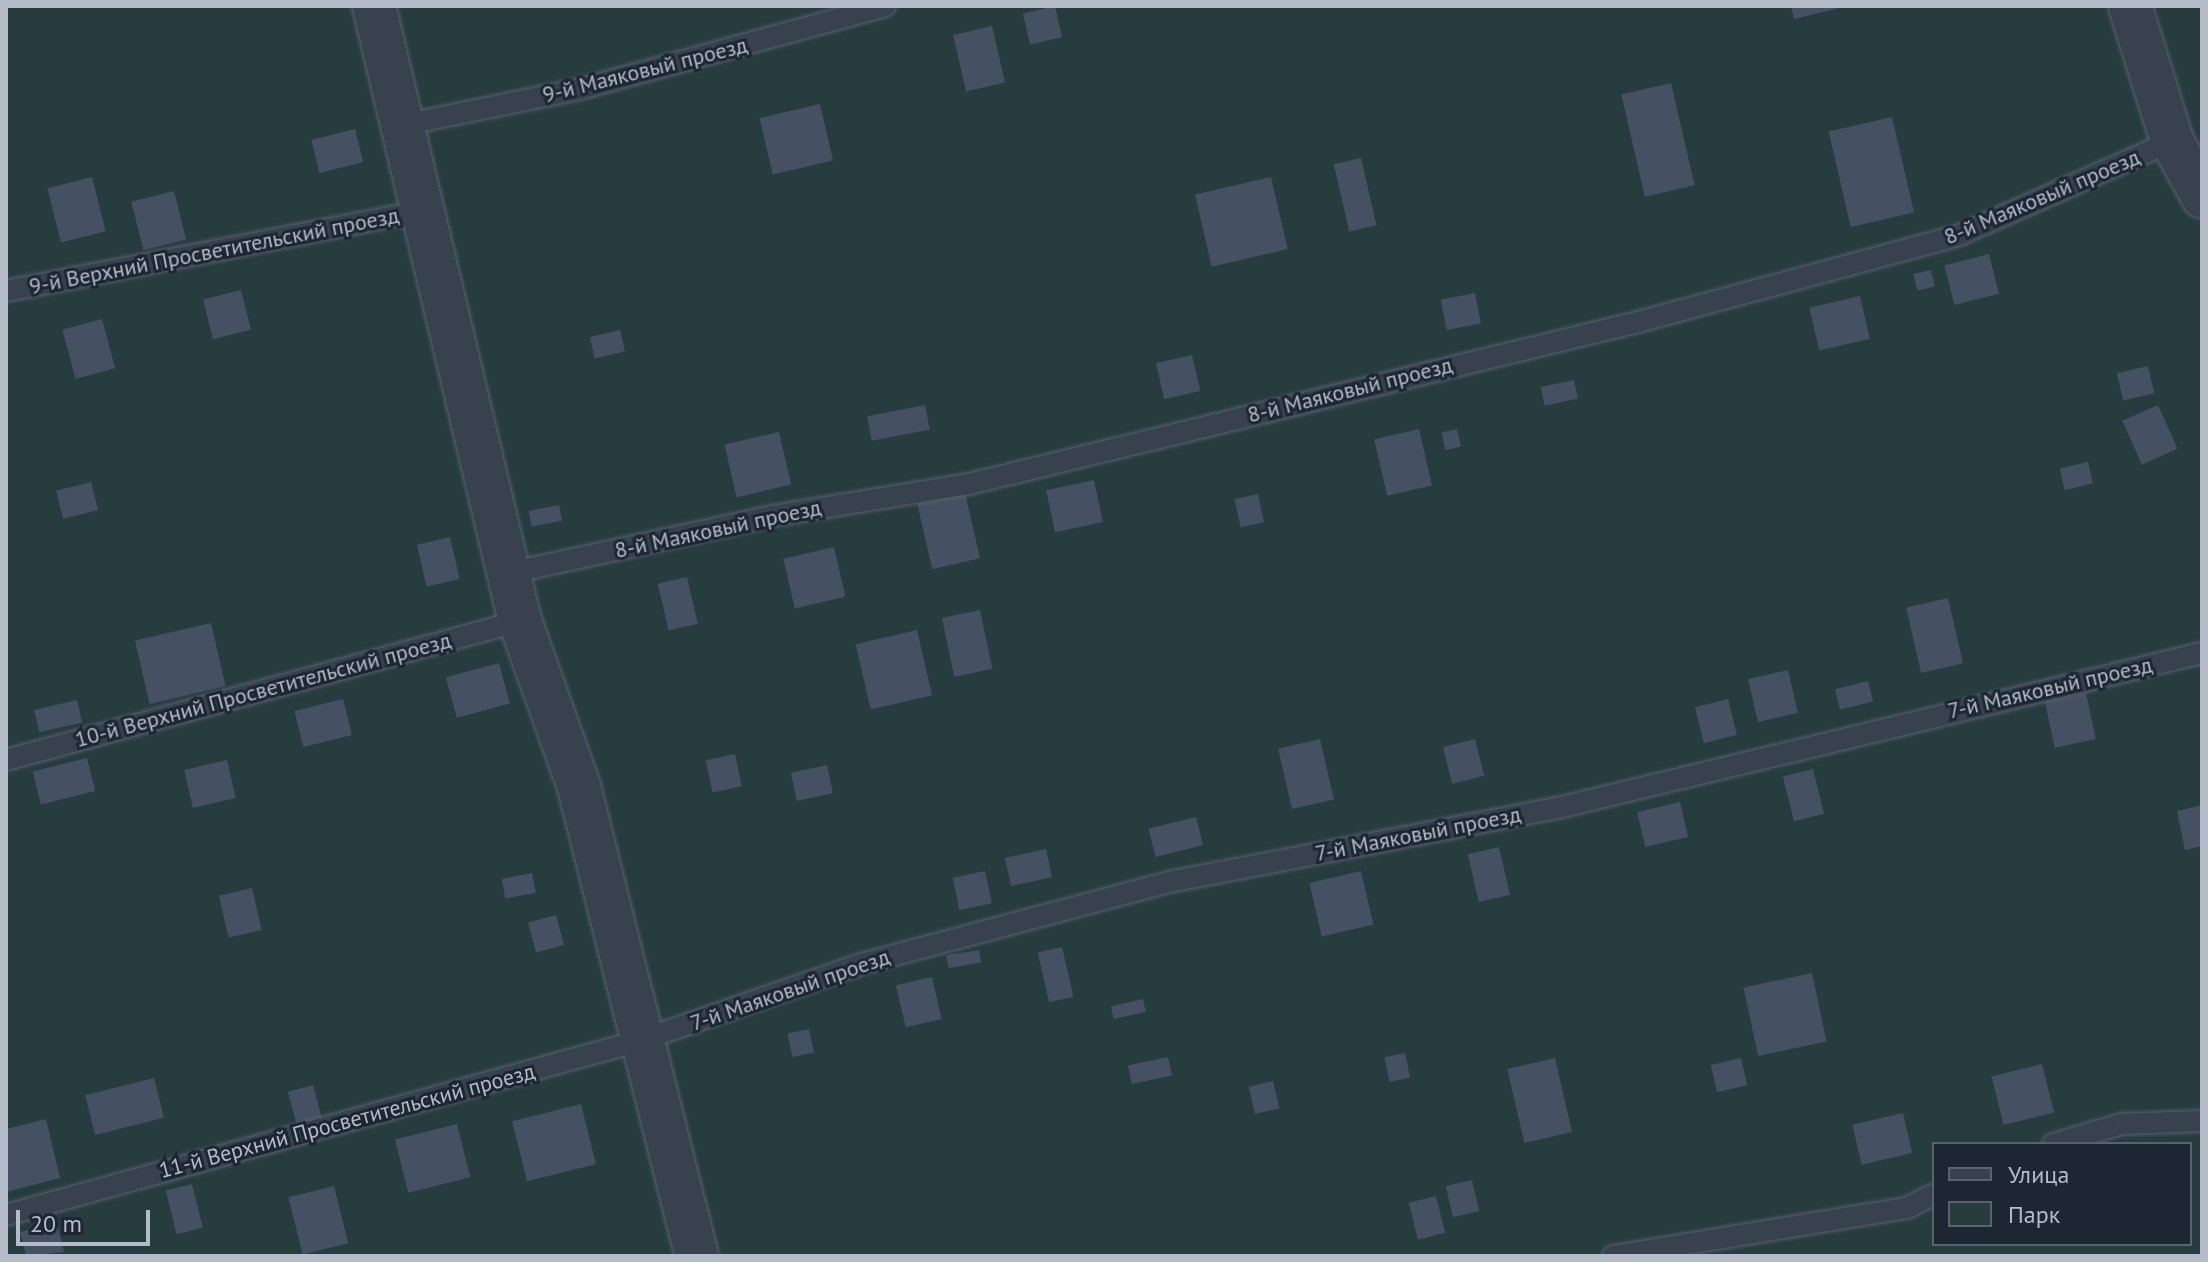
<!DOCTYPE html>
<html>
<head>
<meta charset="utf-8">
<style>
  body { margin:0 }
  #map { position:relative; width:2208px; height:1262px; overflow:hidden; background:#242f3e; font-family:"PT Sans",sans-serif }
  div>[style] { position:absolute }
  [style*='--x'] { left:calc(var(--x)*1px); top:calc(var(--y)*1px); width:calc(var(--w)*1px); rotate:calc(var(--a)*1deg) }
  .green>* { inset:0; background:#263c3f }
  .building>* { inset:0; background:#455162; transform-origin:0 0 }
  .roads { filter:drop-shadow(0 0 2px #565f6c) drop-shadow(0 0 2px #565f6c) }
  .service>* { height:20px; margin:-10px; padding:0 10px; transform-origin:10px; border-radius:10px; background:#38414e }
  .minor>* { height:42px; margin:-21px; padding:0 21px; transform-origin:21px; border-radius:21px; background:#38414e }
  span { translate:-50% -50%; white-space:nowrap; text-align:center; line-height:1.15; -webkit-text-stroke:6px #1d2633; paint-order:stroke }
  .street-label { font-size:22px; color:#b4bcc9 }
  .frame { position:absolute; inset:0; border:8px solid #b4bcc9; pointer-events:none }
  .legend { position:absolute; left:1932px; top:1142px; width:260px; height:104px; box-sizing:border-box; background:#1d2633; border:2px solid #59626f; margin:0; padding:10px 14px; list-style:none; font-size:24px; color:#b4bcc9 }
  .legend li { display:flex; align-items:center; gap:16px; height:40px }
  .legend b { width:40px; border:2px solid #59626f }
  .scale { position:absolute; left:16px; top:1210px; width:134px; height:36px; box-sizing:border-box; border:4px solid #b4bcc9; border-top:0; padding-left:10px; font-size:24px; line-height:28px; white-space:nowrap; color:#b4bcc9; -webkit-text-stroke:6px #1d2633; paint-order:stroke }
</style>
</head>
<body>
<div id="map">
  <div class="green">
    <div style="clip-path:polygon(evenodd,6px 6px,2202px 6px,2202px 1256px,6px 1256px,6px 6px,1934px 1144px,2190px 1144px,2190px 1244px,1934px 1244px,1934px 1144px)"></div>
  </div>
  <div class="building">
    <div style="left:1055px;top:6px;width:32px;height:33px;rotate:77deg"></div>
    <div style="clip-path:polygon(1791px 6px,1843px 6px,1843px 7px,1794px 19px)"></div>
    <div style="left:992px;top:26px;width:58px;height:40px;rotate:77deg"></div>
    <div style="left:1671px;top:83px;width:105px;height:51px;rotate:77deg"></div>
    <div style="left:820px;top:104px;width:58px;height:62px;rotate:77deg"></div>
    <div style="left:1892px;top:117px;width:98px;height:65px;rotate:77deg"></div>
    <div style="left:355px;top:129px;width:34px;height:45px;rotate:76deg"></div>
    <div style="left:1361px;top:158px;width:69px;height:28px;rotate:77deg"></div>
    <div style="left:92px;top:177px;width:56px;height:46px;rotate:76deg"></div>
    <div style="left:1271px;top:177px;width:74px;height:78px;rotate:77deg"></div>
    <div style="left:174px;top:191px;width:50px;height:44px;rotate:76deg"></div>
    <div style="left:1989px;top:254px;width:41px;height:46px;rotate:76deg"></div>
    <div style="left:1931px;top:270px;width:17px;height:18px;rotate:77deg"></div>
    <div style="left:241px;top:290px;width:41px;height:39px;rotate:76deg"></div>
    <div style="left:1475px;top:293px;width:31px;height:35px;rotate:79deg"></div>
    <div style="left:1860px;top:296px;width:44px;height:52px;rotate:77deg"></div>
    <div style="left:102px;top:319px;width:51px;height:41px;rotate:75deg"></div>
    <div style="left:620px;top:330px;width:22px;height:31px;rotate:77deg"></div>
    <div style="left:1192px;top:355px;width:37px;height:37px;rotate:77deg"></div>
    <div style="left:2148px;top:366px;width:28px;height:32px;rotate:77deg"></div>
    <div style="left:1574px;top:380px;width:19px;height:34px;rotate:78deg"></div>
    <div style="left:925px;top:405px;width:25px;height:59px;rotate:79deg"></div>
    <div style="left:2158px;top:405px;width:48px;height:39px;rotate:66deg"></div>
    <div style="left:1419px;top:429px;width:58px;height:46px;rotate:77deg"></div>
    <div style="left:1457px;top:429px;width:18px;height:16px;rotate:77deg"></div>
    <div style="left:779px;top:432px;width:54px;height:56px;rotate:77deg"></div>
    <div style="left:2088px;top:462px;width:22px;height:29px;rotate:77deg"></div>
    <div style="left:1094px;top:480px;width:43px;height:49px;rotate:78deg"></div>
    <div style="left:91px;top:482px;width:29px;height:36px;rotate:76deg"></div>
    <div style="left:965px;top:493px;width:67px;height:49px;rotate:77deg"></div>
    <div style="left:1258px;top:494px;width:29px;height:24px;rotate:78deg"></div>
    <div style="left:559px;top:505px;width:16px;height:31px;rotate:79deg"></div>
    <div style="left:450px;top:537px;width:43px;height:34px;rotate:77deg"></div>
    <div style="left:834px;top:547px;width:51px;height:52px;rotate:77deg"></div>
    <div style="left:687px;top:577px;width:48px;height:30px;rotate:77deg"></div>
    <div style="left:1948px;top:598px;width:67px;height:43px;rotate:77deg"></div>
    <div style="left:980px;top:610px;width:60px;height:39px;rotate:78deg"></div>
    <div style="left:211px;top:623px;width:65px;height:78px;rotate:77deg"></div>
    <div style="left:917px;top:630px;width:67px;height:63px;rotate:77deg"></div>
    <div style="left:499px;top:663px;width:42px;height:55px;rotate:75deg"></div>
    <div style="left:1788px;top:670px;width:44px;height:41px;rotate:77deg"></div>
    <div style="left:1868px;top:681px;width:21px;height:34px;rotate:76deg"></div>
    <div style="left:2086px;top:693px;width:47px;height:42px;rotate:78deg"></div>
    <div style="left:343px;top:699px;width:37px;height:50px;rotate:76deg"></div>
    <div style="left:1728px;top:699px;width:37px;height:34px;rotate:76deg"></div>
    <div style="left:77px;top:700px;width:23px;height:44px;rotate:77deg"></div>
    <div style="left:1320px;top:739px;width:62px;height:43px;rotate:77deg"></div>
    <div style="left:1475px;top:739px;width:38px;height:33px;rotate:76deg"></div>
    <div style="left:735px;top:754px;width:33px;height:30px;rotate:78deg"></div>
    <div style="left:87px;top:758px;width:34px;height:56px;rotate:76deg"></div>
    <div style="left:227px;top:760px;width:39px;height:44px;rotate:77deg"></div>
    <div style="left:827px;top:765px;width:29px;height:37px;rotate:78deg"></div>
    <div style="left:1813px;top:769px;width:46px;height:31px;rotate:76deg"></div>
    <div style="left:1680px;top:802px;width:36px;height:44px;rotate:77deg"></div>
    <div style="clip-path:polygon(2202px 805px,2202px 846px,2185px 850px,2177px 811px)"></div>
    <div style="left:1196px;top:817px;width:29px;height:49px;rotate:76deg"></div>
    <div style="left:1499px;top:847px;width:49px;height:32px;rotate:77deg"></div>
    <div style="left:1046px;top:849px;width:29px;height:42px;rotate:78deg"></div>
    <div style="left:985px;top:871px;width:33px;height:33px;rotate:78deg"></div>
    <div style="left:1361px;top:871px;width:55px;height:53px;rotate:77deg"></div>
    <div style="left:532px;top:873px;width:20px;height:31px;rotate:79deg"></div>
    <div style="left:252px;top:888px;width:43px;height:34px;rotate:77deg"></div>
    <div style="left:556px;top:915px;width:31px;height:29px;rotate:75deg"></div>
    <div style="left:1062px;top:947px;width:51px;height:25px;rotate:77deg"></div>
    <div style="left:979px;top:950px;width:13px;height:33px;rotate:81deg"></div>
    <div style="left:1812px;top:973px;width:70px;height:70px;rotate:78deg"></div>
    <div style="left:932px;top:977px;width:43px;height:37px;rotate:77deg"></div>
    <div style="left:1143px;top:999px;width:13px;height:33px;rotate:77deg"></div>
    <div style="left:809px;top:1029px;width:24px;height:22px;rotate:78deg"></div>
    <div style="left:1405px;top:1053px;width:25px;height:21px;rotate:78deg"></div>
    <div style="left:1168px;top:1057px;width:19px;height:41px;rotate:78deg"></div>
    <div style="left:1555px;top:1058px;width:76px;height:49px;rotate:77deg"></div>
    <div style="left:1741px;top:1058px;width:28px;height:31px;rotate:77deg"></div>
    <div style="left:2042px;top:1064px;width:50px;height:52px;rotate:76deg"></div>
    <div style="left:154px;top:1078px;width:41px;height:71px;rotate:76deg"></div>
    <div style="left:1273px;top:1081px;width:28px;height:25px;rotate:77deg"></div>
    <div style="left:313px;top:1085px;width:34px;height:26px;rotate:75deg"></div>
    <div style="left:581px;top:1104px;width:62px;height:71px;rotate:76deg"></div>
    <div style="left:1903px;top:1113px;width:41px;height:52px;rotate:77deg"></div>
    <div style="clip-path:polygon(46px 1119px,60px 1178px,6px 1192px,6px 1129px)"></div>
    <div style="left:457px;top:1124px;width:55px;height:64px;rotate:76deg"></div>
    <div style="left:1472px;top:1180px;width:32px;height:27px;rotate:77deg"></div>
    <div style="left:192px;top:1184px;width:45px;height:27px;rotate:76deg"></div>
    <div style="left:334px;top:1186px;width:59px;height:47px;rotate:76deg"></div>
    <div style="left:1436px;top:1196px;width:38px;height:28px;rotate:76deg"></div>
    <div style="clip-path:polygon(57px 1223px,64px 1252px,26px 1256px,20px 1232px)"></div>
  </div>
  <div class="roads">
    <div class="service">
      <div style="--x:403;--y:125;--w:181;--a:-11.5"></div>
      <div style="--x:580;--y:89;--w:316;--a:-15.2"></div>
      <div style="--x:6;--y:291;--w:425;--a:-10.9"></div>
      <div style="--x:509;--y:573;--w:269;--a:-12.2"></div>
      <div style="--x:772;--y:516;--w:200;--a:-9.2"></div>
      <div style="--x:969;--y:484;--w:688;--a:-13.61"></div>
      <div style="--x:1638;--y:322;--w:330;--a:-15.1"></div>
      <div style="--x:1957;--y:236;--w:235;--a:-23.8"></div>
      <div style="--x:6;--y:760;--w:532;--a:-15.13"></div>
      <div style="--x:2053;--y:1144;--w:72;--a:-16.2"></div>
      <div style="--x:2122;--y:1124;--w:80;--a:-2.1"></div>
      <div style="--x:6;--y:1215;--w:660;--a:-15.38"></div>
      <div style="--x:642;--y:1040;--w:232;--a:-19.1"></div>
      <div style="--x:861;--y:964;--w:324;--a:-14.9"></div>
      <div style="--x:1174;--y:881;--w:399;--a:-10.8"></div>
      <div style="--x:1566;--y:806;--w:654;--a:-13.53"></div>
      <div style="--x:1613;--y:1256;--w:298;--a:-9.3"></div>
      <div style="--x:1907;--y:1208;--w:30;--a:-27"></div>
    </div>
    <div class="minor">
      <div style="--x:374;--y:6;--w:632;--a:76.65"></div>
      <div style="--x:520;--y:621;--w:176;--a:70.4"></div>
      <div style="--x:579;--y:787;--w:484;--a:75.9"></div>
      <div style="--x:2130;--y:6;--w:141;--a:72.7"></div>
      <div style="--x:2172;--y:141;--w:63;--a:61.4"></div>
    </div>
  </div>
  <div class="street-label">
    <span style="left:645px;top:70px;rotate:-14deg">9-й Маяковый проезд</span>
    <span style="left:2042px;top:197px;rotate:-23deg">8-й Маяковый проезд</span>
    <span style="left:214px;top:251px;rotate:-11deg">9-й Верхний Просветительский проезд</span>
    <span style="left:1350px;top:390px;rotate:-14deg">8-й Маяковый проезд</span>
    <span style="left:718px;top:529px;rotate:-12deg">8-й Маяковый проезд</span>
    <span style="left:2050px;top:688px;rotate:-13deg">7-й Маяковый проезд</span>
    <span style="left:263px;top:690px;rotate:-15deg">10-й Верхний Просветительский проезд</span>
    <span style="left:1418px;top:834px;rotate:-11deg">7-й Маяковый проезд</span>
    <span style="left:790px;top:990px;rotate:-19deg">7-й Маяковый проезд</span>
    <span style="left:347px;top:1121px;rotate:-15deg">11-й Верхний Просветительский проезд</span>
  </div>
  <div class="frame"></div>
  <ul class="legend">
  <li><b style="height:10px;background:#38414e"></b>Улица</li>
  <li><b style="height:22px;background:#263c3f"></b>Парк</li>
  </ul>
  <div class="scale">20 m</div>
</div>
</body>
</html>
